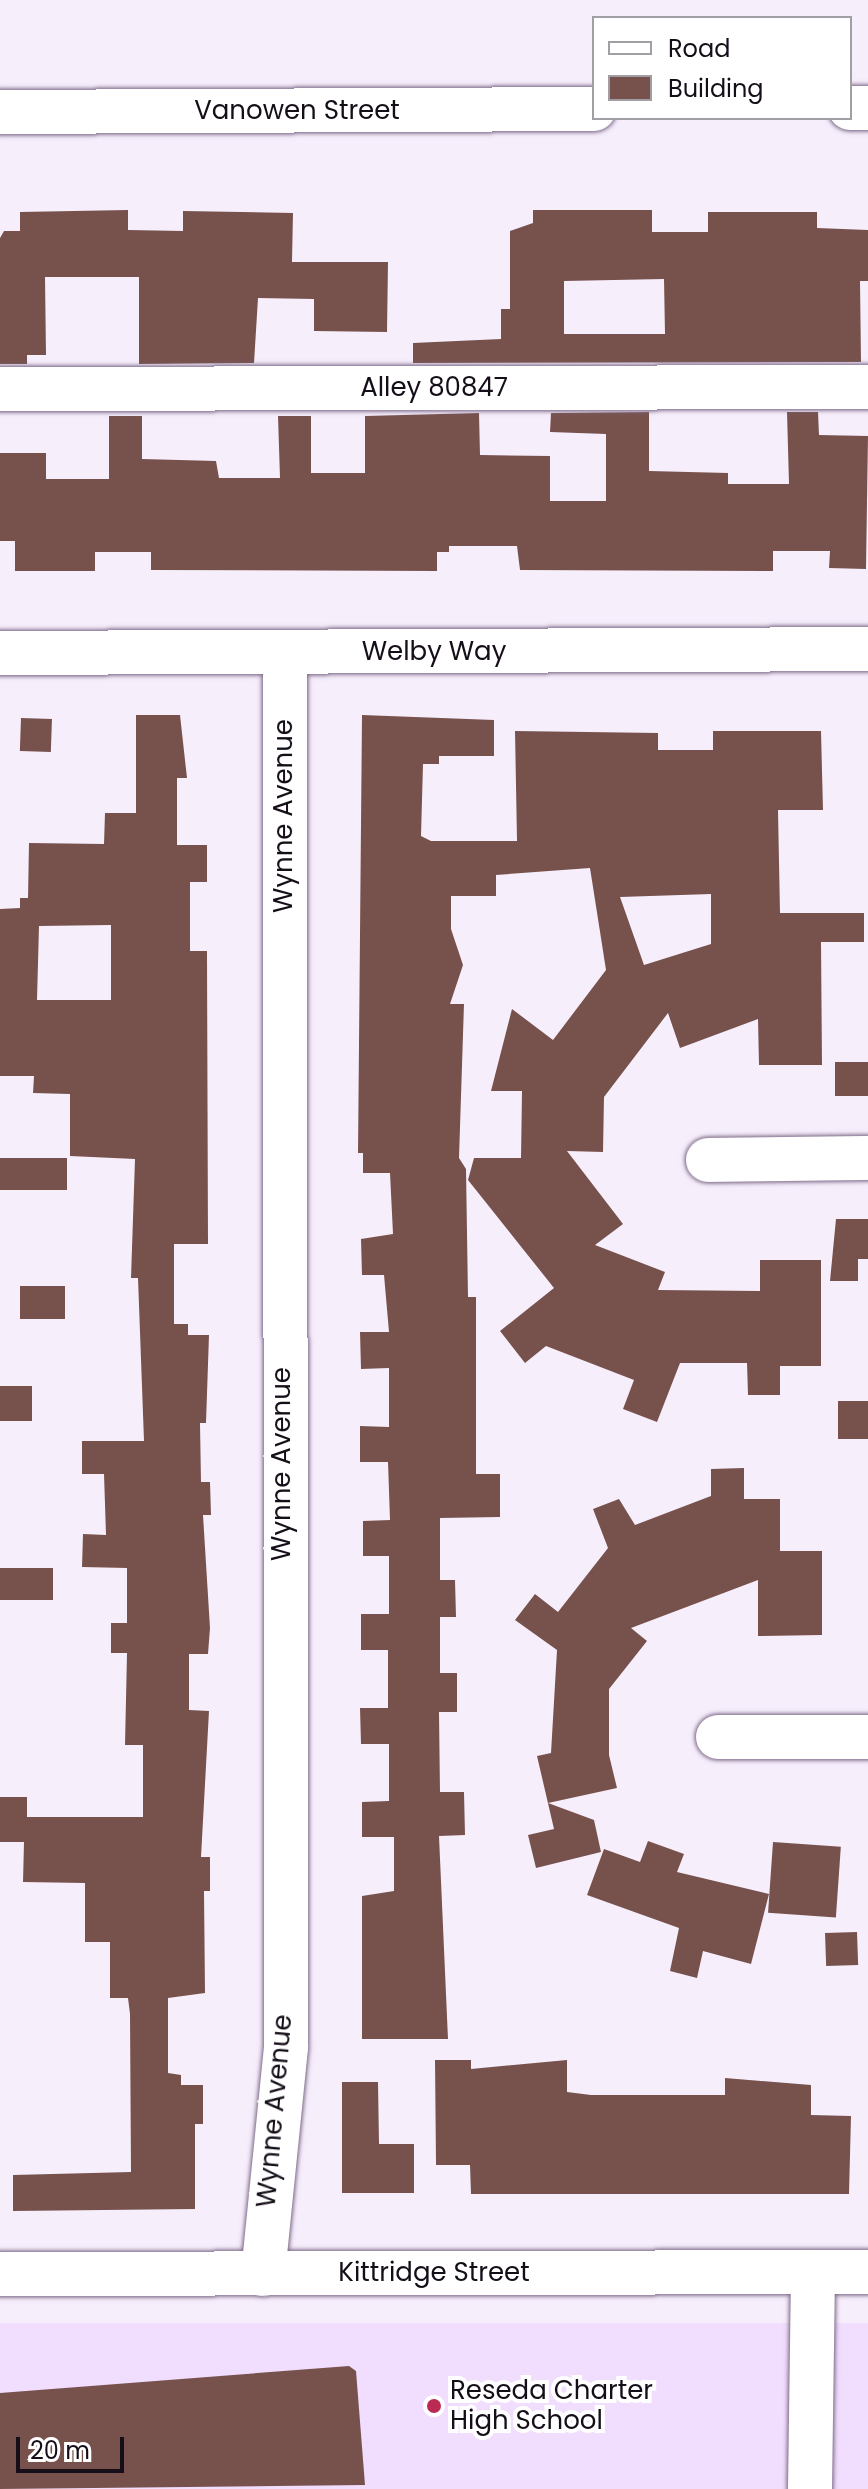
<!DOCTYPE html>
<html>
<head>
<meta charset="utf-8">
<style>
  body { margin:0 }
  #map { position:relative; width:868px; height:2489px; overflow:hidden; background:#f7eefc; font-family:Poppins,sans-serif }
  div>[style] { position:absolute }
  [style*='--x'] { left:calc(var(--x)*1px); top:calc(var(--y)*1px); width:calc(var(--w)*1px); rotate:calc(var(--a)*1deg) }
  .built>* { inset:0; background:#f1ddfd; transform-origin:0 0 }
  .building>* { inset:0; background:#77524d; transform-origin:0 0 }
  .roads { filter:drop-shadow(0 0 2px #7e6c8a) drop-shadow(0 0 2px #7e6c8a) }
  .minor>* { height:44px; margin:-22px; padding:0 22px; transform-origin:22px; border-radius:22px; background:#fff }
  .major>* { height:44px; margin:-22px; padding:0 22px; transform-origin:22px; border-radius:22px; background:#fff }
  .dots>* { width:22px; height:22px; translate:-50% -50%; box-sizing:border-box; border:4px solid #fff; border-radius:50% }
  span { translate:-50% -50%; white-space:nowrap; text-align:center; line-height:1.15; -webkit-text-stroke:8px #fff; paint-order:stroke }
  .street-label { font-size:26px; color:#150e19 }
  .poi-label { font-size:26px; color:#150e19 }
  .left { translate:0 -50%; text-align:left }
  .legend { position:absolute; left:592px; top:16px; width:260px; height:104px; box-sizing:border-box; background:#fff; border:2px solid #a19fa3; margin:0; padding:10px 14px; list-style:none; font-size:24px; color:#150e19 }
  .legend li { display:flex; align-items:center; gap:16px; height:40px }
  .legend b { width:40px; border:2px solid #a19fa3 }
  .scale { position:absolute; left:16px; top:2437px; width:108px; height:36px; box-sizing:border-box; border:4px solid #150e19; border-top:0; padding-left:10px; font-size:24px; line-height:28px; white-space:nowrap; color:#150e19; -webkit-text-stroke:6px #fff; paint-order:stroke }
</style>
</head>
<body>
<div id="map">
  <div class="built">
    <div style="left:868px;top:2323px;width:166px;height:868px;rotate:90deg"></div>
  </div>
  <div class="building">
    <div style="clip-path:polygon(128px 210px,128px 230px,183px 231px,183px 211px,293px 213px,292px 262px,388px 262px,387px 332px,314px 331px,314px 299px,258px 298px,254px 363px,139px 364px,139px 277px,45px 277px,46px 355px,27px 355px,27px 364px,0 364px,0 238px,4px 231px,20px 231px,20px 212px)"></div>
    <div style="clip-path:polygon(evenodd,533px 210px,652px 210px,652px 232px,708px 232px,708px 212px,817px 212px,817px 228px,868px 230px,868px 281px,860px 281px,861px 362px,413px 363px,413px 343px,501px 339px,501px 309px,510px 309px,510px 231px,533px 223px,533px 210px,664px 279px,665px 334px,564px 334px,564px 281px,664px 279px)"></div>
    <div style="clip-path:polygon(649px 412px,649px 471px,728px 473px,728px 484px,789px 484px,787px 412px,818px 412px,819px 435px,868px 436px,866px 569px,829px 568px,830px 551px,773px 551px,773px 571px,520px 570px,517px 546px,449px 546px,449px 552px,437px 552px,437px 571px,151px 570px,151px 552px,95px 552px,95px 571px,15px 571px,15px 541px,0 541px,0 453px,46px 453px,46px 479px,109px 479px,109px 416px,142px 416px,142px 459px,216px 461px,219px 478px,280px 478px,278px 416px,311px 416px,311px 473px,365px 473px,365px 416px,479px 413px,480px 455px,550px 456px,550px 501px,606px 501px,606px 434px,550px 432px,551px 413px)"></div>
    <div style="clip-path:polygon(evenodd,136px 715px,180px 715px,187px 778px,177px 778px,177px 845px,207px 845px,207px 882px,190px 882px,190px 951px,207px 951px,208px 1244px,174px 1244px,174px 1324px,188px 1324px,188px 1335px,209px 1335px,206px 1423px,200px 1423px,201px 1482px,210px 1482px,211px 1515px,203px 1515px,210px 1628px,208px 1654px,189px 1654px,189px 1710px,209px 1711px,201px 1857px,210px 1857px,210px 1891px,204px 1891px,205px 1993px,168px 1998px,168px 2073px,181px 2075px,181px 2085px,203px 2085px,203px 2124px,195px 2124px,195px 2209px,13px 2211px,13px 2175px,131px 2172px,130px 2014px,128px 1998px,110px 1998px,110px 1942px,85px 1942px,85px 1883px,23px 1882px,24px 1842px,0 1842px,0 1797px,27px 1797px,27px 1817px,143px 1817px,143px 1745px,125px 1745px,127px 1653px,111px 1653px,111px 1623px,127px 1623px,127px 1568px,82px 1567px,83px 1534px,106px 1535px,104px 1474px,82px 1474px,82px 1441px,144px 1441px,138px 1278px,131px 1278px,135px 1159px,70px 1156px,70px 1094px,33px 1093px,34px 1076px,0 1076px,0 909px,20px 908px,20px 898px,28px 898px,29px 843px,104px 844px,105px 813px,136px 813px,136px 715px,111px 925px,111px 1000px,37px 1000px,39px 926px,111px 925px)"></div>
    <div style="clip-path:polygon(evenodd,362px 715px,494px 720px,494px 756px,439px 756px,439px 764px,423px 764px,421px 836px,431px 841px,517px 841px,515px 731px,658px 733px,658px 750px,713px 750px,713px 731px,821px 731px,823px 810px,778px 810px,780px 913px,864px 913px,864px 942px,821px 942px,822px 1065px,759px 1065px,758px 1019px,680px 1048px,668px 1013px,604px 1097px,603px 1152px,567px 1151px,623px 1224px,595px 1245px,665px 1272px,658px 1290px,760px 1291px,760px 1260px,821px 1260px,821px 1366px,780px 1366px,780px 1395px,748px 1395px,747px 1363px,680px 1363px,657px 1422px,623px 1409px,634px 1380px,546px 1346px,525px 1363px,500px 1331px,554px 1288px,468px 1180px,474px 1158px,521px 1158px,522px 1091px,491px 1091px,512px 1009px,553px 1040px,606px 970px,590px 868px,496px 875px,496px 896px,451px 896px,451px 929px,463px 965px,450px 1004px,464px 1004px,459px 1158px,466px 1169px,468px 1297px,476px 1297px,476px 1474px,500px 1474px,500px 1517px,440px 1518px,440px 1580px,455px 1580px,456px 1617px,440px 1617px,440px 1673px,457px 1673px,457px 1712px,439px 1712px,440px 1792px,464px 1792px,465px 1835px,439px 1836px,448px 2039px,362px 2039px,362px 1896px,394px 1891px,394px 1837px,362px 1837px,362px 1802px,389px 1801px,389px 1744px,361px 1744px,360px 1708px,388px 1708px,388px 1650px,361px 1650px,361px 1614px,389px 1614px,389px 1556px,363px 1556px,363px 1521px,390px 1520px,388px 1462px,360px 1462px,360px 1426px,389px 1427px,389px 1368px,361px 1369px,360px 1332px,389px 1332px,384px 1275px,362px 1275px,361px 1239px,393px 1234px,390px 1173px,363px 1173px,363px 1153px,358px 1153px,362px 715px,711px 894px,711px 944px,644px 965px,620px 897px,711px 894px)"></div>
    <div style="left:21px;top:718px;width:31px;height:33px;rotate:2deg"></div>
    <div style="left:835px;top:1062px;width:33px;height:34px"></div>
    <div style="left:0;top:1158px;width:67px;height:32px"></div>
    <div style="clip-path:polygon(836px 1219px,868px 1219px,868px 1259px,858px 1259px,858px 1281px,830px 1281px)"></div>
    <div style="left:20px;top:1286px;width:45px;height:33px"></div>
    <div style="left:0;top:1386px;width:32px;height:35px"></div>
    <div style="left:838px;top:1401px;width:30px;height:38px"></div>
    <div style="clip-path:polygon(744px 1468px,744px 1499px,780px 1499px,780px 1551px,822px 1551px,822px 1635px,758px 1636px,758px 1580px,631px 1628px,647px 1641px,609px 1689px,609px 1755px,617px 1788px,548px 1803px,594px 1820px,601px 1852px,536px 1868px,528px 1835px,554px 1829px,537px 1756px,551px 1753px,557px 1650px,515px 1620px,535px 1594px,558px 1612px,608px 1548px,593px 1509px,619px 1499px,635px 1525px,711px 1496px,711px 1469px)"></div>
    <div style="left:0;top:1568px;width:53px;height:32px"></div>
    <div style="clip-path:polygon(648px 1841px,684px 1854px,677px 1872px,769px 1894px,751px 1964px,703px 1951px,697px 1978px,670px 1971px,679px 1928px,587px 1895px,604px 1849px,640px 1862px)"></div>
    <div style="left:773px;top:1842px;width:68px;height:71px;rotate:4deg"></div>
    <div style="left:857px;top:1932px;width:33px;height:32px;rotate:88deg"></div>
    <div style="clip-path:polygon(435px 2060px,471px 2060px,471px 2069px,567px 2060px,567px 2092px,591px 2095px,725px 2095px,725px 2078px,811px 2085px,811px 2115px,851px 2116px,849px 2194px,471px 2194px,470px 2165px,436px 2165px)"></div>
    <div style="clip-path:polygon(342px 2082px,378px 2082px,379px 2144px,414px 2144px,414px 2193px,342px 2193px)"></div>
    <div style="clip-path:polygon(349px 2366px,356px 2371px,365px 2485px,0 2489px,0 2393px)"></div>
  </div>
  <div class="roads">
    <div class="minor">
      <div style="--x:0;--y:389;--w:868;--a:-0.13"></div>
      <div style="--x:0;--y:653;--w:868;--a:-0.26"></div>
      <div style="--x:708;--y:1160;--w:160;--a:-0.7"></div>
      <div style="--x:718;--y:1737;--w:150;--a:0"></div>
      <div style="--x:0;--y:2274;--w:868;--a:-0.13"></div>
      <div style="--x:263;--y:2274;--w:228;--a:-84.2"></div>
      <div style="--x:286;--y:2047;--w:1395;--a:-90.04"></div>
      <div style="--x:810;--y:2489;--w:217;--a:-89.2"></div>
    </div>
    <div class="major">
      <div style="--x:850;--y:108;--w:18;--a:0"></div>
      <div style="--x:0;--y:112;--w:594;--a:-0.29"></div>
    </div>
  </div>
  <div class="dots">
    <div style="left:434px;top:2406px;background:#ba2a53"></div>
  </div>
  <div class="street-label">
    <span style="left:297px;top:111px">Vanowen Street</span>
    <span style="left:434px;top:388px">Alley 80847</span>
    <span style="left:434px;top:652px">Welby Way</span>
    <span style="left:284px;top:816px;rotate:-90deg">Wynne Avenue</span>
    <span style="left:282px;top:1464px;rotate:-90deg">Wynne Avenue</span>
    <span style="left:275px;top:2111px;rotate:-85deg">Wynne Avenue</span>
    <span style="left:434px;top:2273px">Kittridge Street</span>
  </div>
  <div class="poi-label">
    <span class="left" style="left:450px;top:2406px">Reseda Charter<br>High School</span>
  </div>
  <ul class="legend">
  <li><b style="height:10px;background:#fff"></b>Road</li>
  <li><b style="height:22px;background:#77524d"></b>Building</li>
  </ul>
  <div class="scale">20 m</div>
</div>
</body>
</html>
